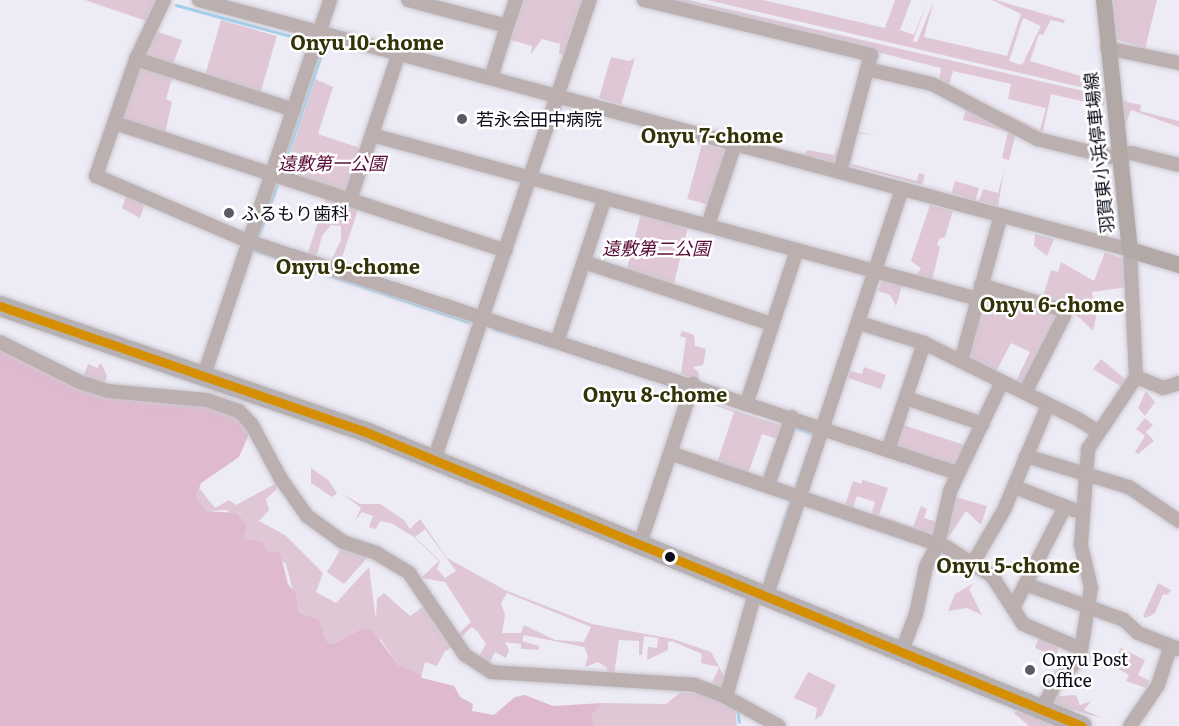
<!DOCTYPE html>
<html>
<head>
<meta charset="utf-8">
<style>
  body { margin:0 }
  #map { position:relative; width:1179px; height:726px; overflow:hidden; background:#edebf5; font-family:Literata,"Noto Sans JP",serif }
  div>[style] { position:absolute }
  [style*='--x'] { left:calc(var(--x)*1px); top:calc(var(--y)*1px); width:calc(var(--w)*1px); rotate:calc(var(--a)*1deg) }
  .green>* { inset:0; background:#dfc7d5; transform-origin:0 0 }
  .forest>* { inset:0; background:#dfbace }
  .stream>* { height:3px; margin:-1.5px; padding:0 1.5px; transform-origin:1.5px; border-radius:1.5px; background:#9fd0ec }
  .roads { filter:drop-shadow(0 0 2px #cac8d1) drop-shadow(0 0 2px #cac8d1) }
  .minor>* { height:14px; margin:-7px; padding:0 7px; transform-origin:7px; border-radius:7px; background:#bbb0af }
  .major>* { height:16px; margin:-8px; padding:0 8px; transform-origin:8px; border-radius:8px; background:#b2a9a7 }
  .highway>* { height:20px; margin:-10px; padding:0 10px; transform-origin:10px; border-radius:10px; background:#b7b0b2 }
  .bus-1>* { height:9px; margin:-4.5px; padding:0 4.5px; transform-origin:4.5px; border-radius:4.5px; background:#d48f04 }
  .dots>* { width:16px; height:16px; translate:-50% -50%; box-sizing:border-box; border:3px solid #fff; border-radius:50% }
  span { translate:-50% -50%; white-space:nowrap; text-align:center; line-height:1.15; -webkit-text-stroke:5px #fff; paint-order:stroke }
  .poi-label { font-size:18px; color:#0e0b1a }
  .left { translate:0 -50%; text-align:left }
  .street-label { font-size:18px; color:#0e0b1a }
  .park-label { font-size:18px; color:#5a0b38; font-style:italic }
  .neighbourhood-label { font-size:20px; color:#323309; font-weight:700 }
</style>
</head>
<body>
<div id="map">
  <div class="green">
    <div style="clip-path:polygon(85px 0,156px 0,157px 5px,149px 22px)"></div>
    <div style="clip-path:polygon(520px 0,582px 0,564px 56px,559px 53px,560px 44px,542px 39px,531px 54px,532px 46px,507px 39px)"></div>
    <div style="clip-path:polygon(667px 0,688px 0,1105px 96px,1104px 106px,1051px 94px,1042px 136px,1004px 117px,1005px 113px,1040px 130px,1046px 108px,1008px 99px,1011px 84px,953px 71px,948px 90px,939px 82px,941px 68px)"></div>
    <div style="clip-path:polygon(evenodd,707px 0,763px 0,885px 28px,895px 0,911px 0,900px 30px,914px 35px,928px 0,913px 41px,917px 42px,934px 0,924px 37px,1007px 56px,1021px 14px,992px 0,996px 0,1065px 20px,1064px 23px,1051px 20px,1043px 35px,1039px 34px,1030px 61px,1101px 82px,1106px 93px,707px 0,1023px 18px,1041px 26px,1022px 65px,1009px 61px,1023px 18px)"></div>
    <div style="clip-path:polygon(1113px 0,1157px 0,1145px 49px,1116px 39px)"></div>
    <div style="left:221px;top:20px;width:58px;height:60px;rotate:16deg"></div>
    <div style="clip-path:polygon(155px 31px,182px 40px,172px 67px,148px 60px,144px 53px)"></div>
    <div style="clip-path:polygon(611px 57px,629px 61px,635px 58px,621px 105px,599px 98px)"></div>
    <div style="clip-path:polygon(138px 67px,173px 75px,166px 99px,172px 102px,165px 133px,125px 120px,122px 114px)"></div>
    <div style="clip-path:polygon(315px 79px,333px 87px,318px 134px,363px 149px,349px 190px,344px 193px,285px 170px)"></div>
    <div style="clip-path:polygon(1123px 101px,1141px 105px,1140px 111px,1179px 121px,1179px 127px,1131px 110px,1125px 125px)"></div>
    <div style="clip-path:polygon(966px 109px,1016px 133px,1009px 160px,1002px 158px,1008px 132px,963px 120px)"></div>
    <div style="clip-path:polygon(855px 131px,873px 135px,856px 133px,851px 164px,917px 181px,919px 173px,925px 175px,922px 185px,848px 165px)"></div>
    <div style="left:702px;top:144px;width:27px;height:57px;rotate:15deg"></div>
    <div style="clip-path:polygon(837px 146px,839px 159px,833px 163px,803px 155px,808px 150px,835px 155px)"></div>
    <div style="clip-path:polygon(1004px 171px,998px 206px,979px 201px,983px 189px,998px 193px)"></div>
    <div style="left:955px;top:181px;width:25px;height:13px;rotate:16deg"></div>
    <div style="clip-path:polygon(127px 194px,141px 200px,144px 207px,140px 218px,122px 208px)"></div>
    <div style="clip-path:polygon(327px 196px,359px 207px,339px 266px,330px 263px,341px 240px,341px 226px,331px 225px,322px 236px,316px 258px,307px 255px)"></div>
    <div style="clip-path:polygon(930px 205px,953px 211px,945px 237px,939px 239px,937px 245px,940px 247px,932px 281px,915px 277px,921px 268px,911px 261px)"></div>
    <div style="left:641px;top:213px;width:49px;height:61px;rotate:14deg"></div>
    <div style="clip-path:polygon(1035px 234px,1054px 239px,1047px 256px,1034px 246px)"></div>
    <div style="clip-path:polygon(1105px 252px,1125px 260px,1127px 287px,1092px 292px,1096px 317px,1093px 331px,1080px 318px,1043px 297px,1051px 270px,1058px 272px,1061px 262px,1094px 281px)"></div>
    <div style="clip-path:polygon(882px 280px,903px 282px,896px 306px,890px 295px,878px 291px)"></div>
    <div style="clip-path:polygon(990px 291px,1057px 312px,1025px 383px,1015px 383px,1030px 352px,1011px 343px,996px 372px,970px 360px,967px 354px,983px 295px)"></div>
    <div style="clip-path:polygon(682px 331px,694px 335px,695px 346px,706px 349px,703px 365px,693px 367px,699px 373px,698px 380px,681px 374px,686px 338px,680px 336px)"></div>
    <div style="clip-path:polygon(1101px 359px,1129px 382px,1125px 389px,1093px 369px)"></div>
    <div style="clip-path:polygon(101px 363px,107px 376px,104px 386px,83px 378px,88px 364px,97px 368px)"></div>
    <div style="clip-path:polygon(864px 367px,886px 375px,881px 389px,848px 378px,850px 371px,862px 374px)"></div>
    <div style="clip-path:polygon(1146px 391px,1155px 402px,1145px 416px,1138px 408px)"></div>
    <div style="clip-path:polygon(696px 398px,783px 426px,780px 440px,762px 434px,748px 474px,717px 463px,734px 412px)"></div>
    <div style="clip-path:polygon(1145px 418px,1153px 425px,1146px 432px,1154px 441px,1138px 454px,1135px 452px,1145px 436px,1136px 429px)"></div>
    <div style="left:900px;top:424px;width:71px;height:22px;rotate:18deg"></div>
    <div style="clip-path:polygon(311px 468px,328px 480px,337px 493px,332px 497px,311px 483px)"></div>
    <div style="clip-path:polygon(863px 480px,888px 488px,879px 515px,913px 527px,921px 506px,927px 509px,924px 518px,940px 523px,937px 534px,930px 532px,928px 536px,871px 515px,875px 502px,857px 496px,853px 508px,845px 505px,853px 481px,861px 484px)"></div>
    <div style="clip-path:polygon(201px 483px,199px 488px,215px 508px,229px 500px,236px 505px,277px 483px,279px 487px,266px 499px,269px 510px,259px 521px,285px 535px,323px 573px,316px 592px,336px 603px,369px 567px,376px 620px,377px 599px,384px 593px,410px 616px,427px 604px,452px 647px,445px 651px,437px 666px,425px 662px,421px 678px,398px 665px,381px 640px,361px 629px,333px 644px,325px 641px,319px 619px,298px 612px,286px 564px,267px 551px,263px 541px,243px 538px,239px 521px,227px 510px,207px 511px,196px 497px)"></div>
    <div style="clip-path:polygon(evenodd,343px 494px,360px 504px,380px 504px,404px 520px,410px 529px,420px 519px,447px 558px,505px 590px,592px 624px,673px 639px,711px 652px,728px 683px,723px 690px,711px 685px,719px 667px,701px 663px,702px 654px,672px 641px,668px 642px,668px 650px,647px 660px,648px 647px,657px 648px,658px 638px,644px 636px,642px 655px,639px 655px,639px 641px,619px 640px,614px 675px,607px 673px,607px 668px,598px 662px,585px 667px,588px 656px,584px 647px,524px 635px,522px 641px,539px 646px,539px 650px,521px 649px,521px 644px,505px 642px,509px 650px,506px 658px,495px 652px,488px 666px,478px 658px,486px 644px,477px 631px,472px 627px,459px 639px,456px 636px,471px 622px,445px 582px,421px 578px,439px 561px,414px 537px,391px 523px,380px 521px,376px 529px,369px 527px,373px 516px,362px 512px,355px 521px,361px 508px,343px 494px,425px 529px,456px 571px,445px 578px,437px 569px,440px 561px,415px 537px,425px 529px,343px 494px,507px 593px,591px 627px,584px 642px,555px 640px,524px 625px,521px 633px,502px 633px,505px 615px,501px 603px,507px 593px)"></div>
    <div style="clip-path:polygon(952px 496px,987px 506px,981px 525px,966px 511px,948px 538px,943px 535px)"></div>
    <div style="clip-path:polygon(342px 547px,368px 557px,344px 584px,327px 572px)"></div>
    <div style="clip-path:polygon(974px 583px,969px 589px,982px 615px,967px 608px,948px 611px,955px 594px)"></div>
    <div style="clip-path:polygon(1158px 583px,1171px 590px,1167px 595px,1163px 594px,1155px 613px,1146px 618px,1143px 616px)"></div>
    <div style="clip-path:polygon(1039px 637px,1058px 644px,1057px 657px,1035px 648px)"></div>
    <div style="clip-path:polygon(1121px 648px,1145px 660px,1138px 675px,1150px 681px,1146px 688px,1126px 681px,1129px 675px,1112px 665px)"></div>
    <div style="clip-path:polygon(808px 672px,836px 685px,822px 715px,815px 720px,817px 708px,794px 698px)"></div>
    <div style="clip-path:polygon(1057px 690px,1060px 696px,1076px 695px,1080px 705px,1091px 701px,1084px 710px,1102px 718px,1055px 705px,1052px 700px)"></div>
    <div style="clip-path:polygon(681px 692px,697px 693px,735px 707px,737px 726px,594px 726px,590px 716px,602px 703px,666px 704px)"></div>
    <div style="clip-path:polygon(1022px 708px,1062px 726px,1029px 726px,1014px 713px)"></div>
  </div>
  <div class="forest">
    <div style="clip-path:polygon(0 345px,121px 398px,203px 403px,231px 411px,250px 432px,239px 457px,201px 483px,196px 497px,207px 511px,236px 513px,247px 525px,243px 538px,263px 541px,267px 551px,280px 553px,288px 584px,296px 594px,298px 612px,319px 619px,326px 641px,333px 644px,361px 629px,371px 629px,398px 665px,418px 673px,422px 678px,454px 686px,460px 697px,473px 704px,472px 711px,494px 715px,515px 697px,525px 695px,553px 706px,602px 703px,591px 716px,594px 726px,0 726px)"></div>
  </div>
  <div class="stream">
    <div style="--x:176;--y:5;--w:134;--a:15.2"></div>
    <div style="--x:282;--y:170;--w:129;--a:-71.4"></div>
    <div style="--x:259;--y:234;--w:55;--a:-69.9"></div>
    <div style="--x:256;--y:251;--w:224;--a:18.5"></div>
    <div style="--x:494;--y:329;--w:30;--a:17"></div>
    <div style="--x:797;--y:428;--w:15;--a:20"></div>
    <div style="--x:811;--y:433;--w:5;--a:68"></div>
    <div style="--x:796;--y:485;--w:31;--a:-71"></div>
    <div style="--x:765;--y:578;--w:81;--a:-72"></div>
    <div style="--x:737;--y:709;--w:13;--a:81"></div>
  </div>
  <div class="roads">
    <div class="minor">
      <div style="--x:164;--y:0;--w:65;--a:115.4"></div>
      <div style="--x:136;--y:59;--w:124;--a:108.9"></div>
      <div style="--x:96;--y:176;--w:168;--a:23.2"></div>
      <div style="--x:250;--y:242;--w:744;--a:18.09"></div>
      <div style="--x:199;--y:0;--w:964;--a:15.03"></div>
      <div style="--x:1130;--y:250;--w:127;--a:87.3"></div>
      <div style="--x:1136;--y:377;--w:87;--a:123.7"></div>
      <div style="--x:1088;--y:449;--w:96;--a:94.2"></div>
      <div style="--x:1081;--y:545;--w:44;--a:76.9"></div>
      <div style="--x:1091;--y:588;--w:70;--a:99.1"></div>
      <div style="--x:1080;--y:657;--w:39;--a:132"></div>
      <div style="--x:1054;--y:686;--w:27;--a:118"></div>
      <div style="--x:408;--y:0;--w:102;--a:14.7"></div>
      <div style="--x:507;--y:26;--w:28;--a:-71"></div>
      <div style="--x:644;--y:0;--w:234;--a:13.6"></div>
      <div style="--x:871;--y:55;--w:15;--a:106"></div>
      <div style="--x:1107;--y:48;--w:74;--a:11.8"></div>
      <div style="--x:136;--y:59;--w:166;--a:17.9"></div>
      <div style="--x:491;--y:78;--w:54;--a:-72.9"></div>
      <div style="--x:115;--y:123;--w:411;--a:18.1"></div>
      <div style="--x:372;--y:135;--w:628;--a:15.14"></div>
      <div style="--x:840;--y:172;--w:106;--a:-75.3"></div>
      <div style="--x:867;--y:69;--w:67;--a:13"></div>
      <div style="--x:932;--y:84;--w:119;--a:27.6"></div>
      <div style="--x:1037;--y:139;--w:76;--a:13.7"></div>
      <div style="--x:1111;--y:157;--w:20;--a:-11"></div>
      <div style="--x:1131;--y:153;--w:49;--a:14"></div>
      <div style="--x:350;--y:200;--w:155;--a:-71.6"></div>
      <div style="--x:708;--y:225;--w:85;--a:-71.6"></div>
      <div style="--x:584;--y:262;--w:198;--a:18.3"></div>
      <div style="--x:981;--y:285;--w:85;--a:17.2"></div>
      <div style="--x:1062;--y:310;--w:6;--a:72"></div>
      <div style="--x:1064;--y:316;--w:86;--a:116.9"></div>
      <div style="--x:859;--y:323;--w:68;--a:17.1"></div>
      <div style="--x:924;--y:343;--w:169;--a:26.3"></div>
      <div style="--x:1076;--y:418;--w:26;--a:32"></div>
      <div style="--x:0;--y:342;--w:89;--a:26.6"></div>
      <div style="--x:80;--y:382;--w:29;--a:18"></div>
      <div style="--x:108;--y:391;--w:99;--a:5.2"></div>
      <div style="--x:207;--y:400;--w:34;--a:19"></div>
      <div style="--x:239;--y:411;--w:19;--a:47"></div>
      <div style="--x:252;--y:425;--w:61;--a:61.8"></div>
      <div style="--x:281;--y:479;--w:45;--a:54.9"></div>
      <div style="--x:307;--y:516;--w:44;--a:35.8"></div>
      <div style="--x:343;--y:542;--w:35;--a:18"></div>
      <div style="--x:376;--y:553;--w:39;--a:31"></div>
      <div style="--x:409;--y:573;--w:99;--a:55.7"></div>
      <div style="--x:465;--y:655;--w:31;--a:33"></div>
      <div style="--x:491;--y:672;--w:204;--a:3.6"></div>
      <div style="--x:695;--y:685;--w:33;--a:21"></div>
      <div style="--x:726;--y:697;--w:60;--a:28.7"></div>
      <div style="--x:557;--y:342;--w:152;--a:-71.6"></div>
      <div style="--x:961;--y:361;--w:151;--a:-74.7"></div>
      <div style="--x:204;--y:375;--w:396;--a:-71.4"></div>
      <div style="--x:1136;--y:377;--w:29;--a:22"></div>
      <div style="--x:1163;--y:388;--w:17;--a:-17"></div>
      <div style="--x:906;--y:398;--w:81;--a:18.7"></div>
      <div style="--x:747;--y:402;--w:160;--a:-71.8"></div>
      <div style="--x:888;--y:450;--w:113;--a:-71.4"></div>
      <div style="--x:670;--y:453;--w:292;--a:18.8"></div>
      <div style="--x:946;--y:547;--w:54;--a:32.2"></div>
      <div style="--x:992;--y:576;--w:57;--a:57.1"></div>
      <div style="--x:1023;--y:624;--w:63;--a:23.3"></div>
      <div style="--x:1026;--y:456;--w:108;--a:16.8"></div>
      <div style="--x:1129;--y:487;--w:60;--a:34.2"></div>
      <div style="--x:434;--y:460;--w:486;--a:-71.3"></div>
      <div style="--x:768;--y:485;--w:72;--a:-70.6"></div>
      <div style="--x:1015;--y:487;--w:63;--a:21.3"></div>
      <div style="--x:640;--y:544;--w:169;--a:-71.7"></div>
      <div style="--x:973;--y:563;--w:61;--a:-59.7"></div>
      <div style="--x:1004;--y:510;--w:114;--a:-67.3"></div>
      <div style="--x:1028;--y:585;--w:102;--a:20"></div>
      <div style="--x:1124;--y:620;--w:19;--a:43"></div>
      <div style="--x:1138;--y:633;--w:44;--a:21.3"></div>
      <div style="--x:766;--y:598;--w:431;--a:-71.6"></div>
      <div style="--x:1013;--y:608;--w:114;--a:-62.8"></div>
      <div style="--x:901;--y:653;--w:42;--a:-69"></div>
      <div style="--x:916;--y:614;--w:49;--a:-78.2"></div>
      <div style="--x:926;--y:566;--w:25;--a:-61"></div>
      <div style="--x:938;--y:544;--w:54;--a:-77.2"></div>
      <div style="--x:950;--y:491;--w:121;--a:-64.5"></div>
      <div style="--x:726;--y:697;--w:108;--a:-74.4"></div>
      <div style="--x:1130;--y:726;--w:50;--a:-55.7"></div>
      <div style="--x:1158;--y:685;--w:40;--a:-72"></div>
    </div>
    <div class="major">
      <div style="--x:1104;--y:0;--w:251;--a:84.1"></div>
      <div style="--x:1130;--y:250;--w:51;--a:17"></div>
    </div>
    <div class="highway">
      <div style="--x:0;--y:306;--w:382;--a:19"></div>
      <div style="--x:361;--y:430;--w:779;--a:22.32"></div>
    </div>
  </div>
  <div class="bus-1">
    <div style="--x:0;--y:306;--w:382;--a:19"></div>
    <div style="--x:361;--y:430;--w:779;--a:22.32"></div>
  </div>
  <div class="dots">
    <div style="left:462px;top:119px;background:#5c5967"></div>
    <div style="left:229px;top:213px;background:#5c5967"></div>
    <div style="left:670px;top:557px;background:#0e0b1a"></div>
    <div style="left:1030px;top:670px;background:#5c5967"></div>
  </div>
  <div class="poi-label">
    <span class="left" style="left:476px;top:119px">若永会田中病院</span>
    <span class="left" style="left:241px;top:213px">ふるもり歯科</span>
    <span class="left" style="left:1042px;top:670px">Onyu Post<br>Office</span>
  </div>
  <div class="street-label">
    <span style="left:1099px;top:153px;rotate:-96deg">羽賀東小浜停車場線</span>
  </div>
  <div class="park-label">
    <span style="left:332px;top:163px">遠敷第一公園</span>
    <span style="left:656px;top:248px">遠敷第二公園</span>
  </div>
  <div class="neighbourhood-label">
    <span style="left:367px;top:41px">Onyu 10-chome</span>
    <span style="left:712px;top:134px">Onyu 7-chome</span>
    <span style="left:348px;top:265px">Onyu 9-chome</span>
    <span style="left:1052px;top:303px">Onyu 6-chome</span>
    <span style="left:655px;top:393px">Onyu 8-chome</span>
    <span style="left:1008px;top:564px">Onyu 5-chome</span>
  </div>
</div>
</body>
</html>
